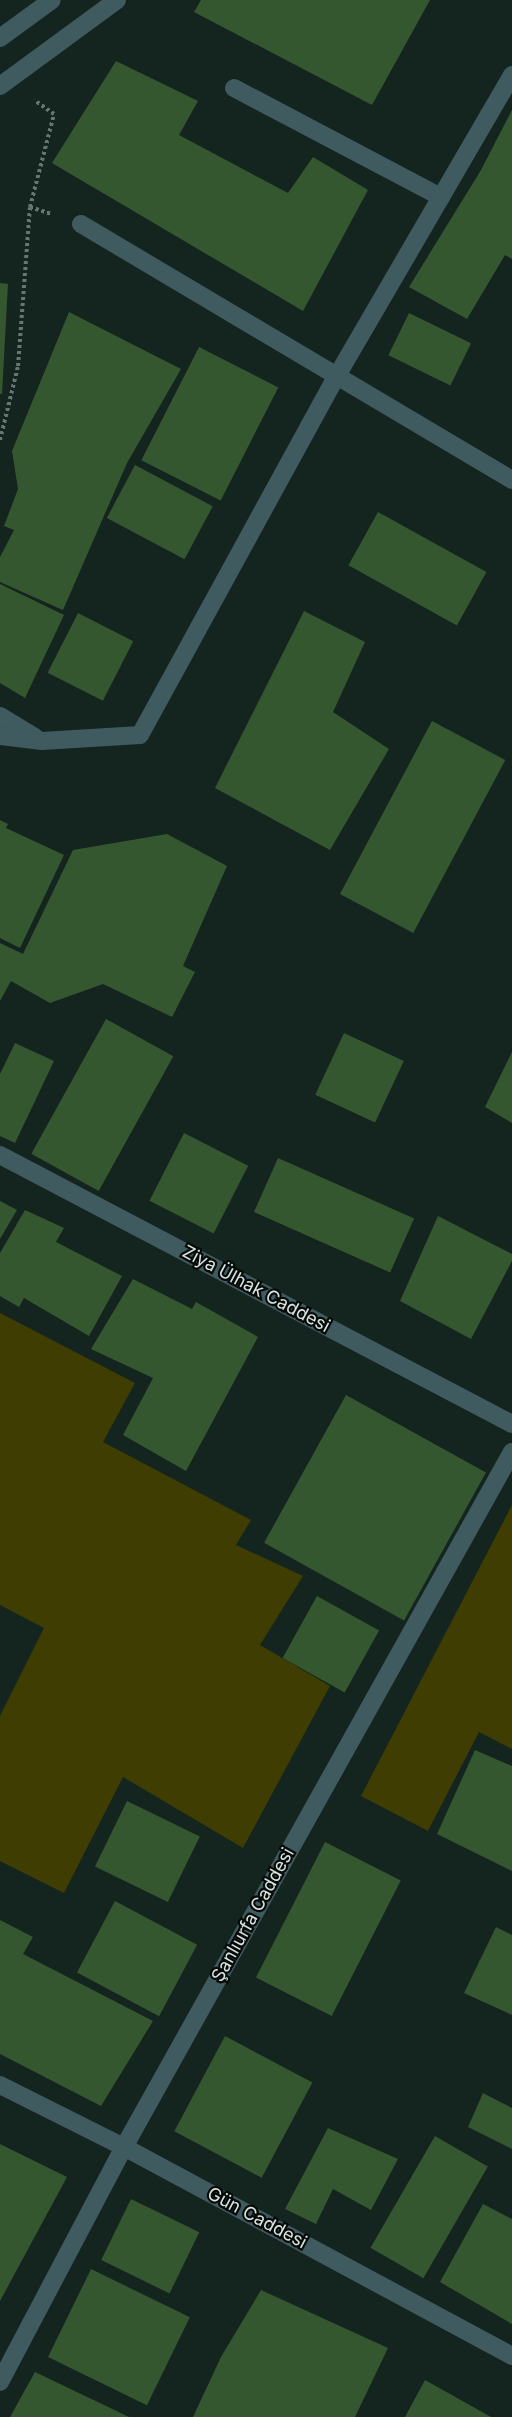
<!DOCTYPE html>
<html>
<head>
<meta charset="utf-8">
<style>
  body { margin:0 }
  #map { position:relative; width:512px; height:2417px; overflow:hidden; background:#14241f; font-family:Inter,sans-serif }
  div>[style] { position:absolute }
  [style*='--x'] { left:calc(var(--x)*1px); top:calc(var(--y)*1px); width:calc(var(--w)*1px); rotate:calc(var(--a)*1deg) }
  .green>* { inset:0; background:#3f3d01 }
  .building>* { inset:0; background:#345730; transform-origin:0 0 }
  .path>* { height:4px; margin-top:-2px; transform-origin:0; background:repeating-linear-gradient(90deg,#687672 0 3px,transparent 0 6px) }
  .minor>* { height:18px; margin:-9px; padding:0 9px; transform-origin:9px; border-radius:9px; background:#3f5b5f }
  span { translate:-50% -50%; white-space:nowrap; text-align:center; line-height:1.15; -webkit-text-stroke:4.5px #060b09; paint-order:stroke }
  .street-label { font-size:18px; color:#dae4e1 }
</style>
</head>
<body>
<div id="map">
  <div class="green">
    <div style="clip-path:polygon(0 1313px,135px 1383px,103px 1442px,251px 1520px,236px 1545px,303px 1576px,260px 1645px,330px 1686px,243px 1848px,123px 1777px,64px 1893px,0 1861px,0 1716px,44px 1628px,0 1605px)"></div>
    <div style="clip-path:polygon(512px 1505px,512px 1749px,479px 1732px,428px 1831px,361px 1796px)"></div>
  </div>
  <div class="building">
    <div style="clip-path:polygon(201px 0,430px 0,372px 105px,194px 12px)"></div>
    <div style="clip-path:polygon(116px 61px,198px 101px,179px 135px,288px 193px,313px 157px,368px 190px,303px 311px,52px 163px)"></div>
    <div style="clip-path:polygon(512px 110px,512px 259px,505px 255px,467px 319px,409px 287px,481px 170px)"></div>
    <div style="clip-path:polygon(0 283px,8px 284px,2px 394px,0 394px)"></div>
    <div style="clip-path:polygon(69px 312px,181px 369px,127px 463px,63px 610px,0 582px,0 557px,14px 530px,4px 526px,18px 489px,12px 451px)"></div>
    <div style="left:409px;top:313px;width:69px;height:47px;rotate:26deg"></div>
    <div style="left:199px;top:347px;width:89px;height:127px;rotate:27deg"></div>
    <div style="left:135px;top:465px;width:88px;height:60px;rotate:28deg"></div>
    <div style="left:378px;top:512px;width:124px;height:61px;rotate:29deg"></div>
    <div style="clip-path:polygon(0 584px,64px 615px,25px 698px,0 683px)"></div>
    <div style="clip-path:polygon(304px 611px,365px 642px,333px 712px,389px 749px,330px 850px,215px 788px)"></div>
    <div style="left:78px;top:613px;width:62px;height:67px;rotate:27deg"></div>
    <div style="left:432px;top:721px;width:83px;height:196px;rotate:28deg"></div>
    <div style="clip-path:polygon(0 820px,8px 824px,6px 828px,64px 855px,20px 948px,0 938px)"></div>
    <div style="clip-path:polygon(167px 834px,227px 866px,183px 966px,195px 972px,172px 1017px,103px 984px,50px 1003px,11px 981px,0 1001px,0 943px,23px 954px,73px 850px)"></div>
    <div style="left:106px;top:1019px;width:77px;height:154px;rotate:29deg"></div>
    <div style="left:344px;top:1033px;width:66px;height:68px;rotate:25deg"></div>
    <div style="clip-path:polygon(15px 1043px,54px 1061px,15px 1143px,0 1136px,0 1074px)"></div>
    <div style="clip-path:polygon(512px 1052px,512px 1123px,485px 1107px)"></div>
    <div style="left:184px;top:1133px;width:72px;height:76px;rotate:27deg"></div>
    <div style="left:278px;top:1158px;width:149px;height:59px;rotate:24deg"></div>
    <div style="clip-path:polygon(0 1201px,17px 1210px,0 1239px)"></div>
    <div style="clip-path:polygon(25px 1210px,64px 1228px,56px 1242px,122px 1276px,89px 1336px,24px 1298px,19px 1307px,0 1296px,0 1253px)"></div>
    <div style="clip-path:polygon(438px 1216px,512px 1254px,512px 1261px,471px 1339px,400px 1301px)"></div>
    <div style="clip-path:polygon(133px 1279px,192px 1309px,196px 1302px,258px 1337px,186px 1471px,123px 1435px,153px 1378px,91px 1349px)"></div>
    <div style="left:346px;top:1395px;width:160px;height:169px;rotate:29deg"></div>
    <div style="left:317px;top:1596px;width:71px;height:71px;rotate:29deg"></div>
    <div style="clip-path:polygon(475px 1750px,512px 1766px,512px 1871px,437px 1834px)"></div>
    <div style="left:127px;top:1801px;width:81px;height:73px;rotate:26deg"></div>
    <div style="left:325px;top:1842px;width:85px;height:152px;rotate:27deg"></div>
    <div style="left:115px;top:1901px;width:93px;height:81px;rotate:28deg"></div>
    <div style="clip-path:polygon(0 1920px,33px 1937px,23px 1954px,153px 2021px,101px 2106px,0 2054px)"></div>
    <div style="clip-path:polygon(496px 1927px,512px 1935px,512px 2015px,464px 1993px)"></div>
    <div style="left:225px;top:2036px;width:99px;height:108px;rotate:28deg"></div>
    <div style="clip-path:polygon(483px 2093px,512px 2108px,512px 2149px,468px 2127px)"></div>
    <div style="clip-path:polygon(328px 2128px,398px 2159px,371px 2210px,333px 2189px,316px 2224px,285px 2209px)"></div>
    <div style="left:435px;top:2136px;width:61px;height:129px;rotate:30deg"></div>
    <div style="clip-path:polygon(0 2144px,67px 2177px,0 2301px)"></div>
    <div style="left:131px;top:2199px;width:76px;height:68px;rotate:26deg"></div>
    <div style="clip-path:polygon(483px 2204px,512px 2219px,512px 2324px,440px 2282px)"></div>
    <div style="left:91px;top:2269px;width:110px;height:98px;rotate:26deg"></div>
    <div style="clip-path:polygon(261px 2290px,388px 2348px,355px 2417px,193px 2417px,221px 2357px)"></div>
    <div style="clip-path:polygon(35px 2372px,129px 2417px,10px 2417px)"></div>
    <div style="clip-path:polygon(425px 2380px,491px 2417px,405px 2417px)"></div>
  </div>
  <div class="path">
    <div style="--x:30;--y:207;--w:23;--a:18"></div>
    <div style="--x:0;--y:440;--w:76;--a:-76.3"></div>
    <div style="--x:18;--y:366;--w:159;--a:-85.7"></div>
    <div style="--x:30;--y:207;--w:96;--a:-75.5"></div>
    <div style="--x:54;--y:114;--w:24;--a:-145"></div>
  </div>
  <div class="minor">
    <div style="--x:0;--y:38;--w:64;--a:-36.2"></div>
    <div style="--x:0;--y:86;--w:145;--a:-36.3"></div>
    <div style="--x:234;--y:88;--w:234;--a:27.8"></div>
    <div style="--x:81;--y:224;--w:501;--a:30.71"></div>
    <div style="--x:0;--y:716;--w:41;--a:31"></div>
    <div style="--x:0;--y:736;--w:42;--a:6.8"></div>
    <div style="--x:42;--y:741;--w:98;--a:-3.5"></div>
    <div style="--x:140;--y:735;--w:412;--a:-61.3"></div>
    <div style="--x:338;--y:374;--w:346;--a:-59.8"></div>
    <div style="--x:0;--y:1155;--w:578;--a:27.72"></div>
    <div style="--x:0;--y:2085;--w:139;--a:26.6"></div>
    <div style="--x:124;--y:2147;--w:441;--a:28.3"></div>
    <div style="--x:0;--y:2382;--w:266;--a:-62.2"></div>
    <div style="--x:124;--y:2147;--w:796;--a:-60.83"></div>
  </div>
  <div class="street-label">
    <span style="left:256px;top:1289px;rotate:28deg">Ziya Ülhak Caddesi</span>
    <span style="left:253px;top:1915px;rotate:-61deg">Şanlıurfa Caddesi</span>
    <span style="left:257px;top:2218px;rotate:28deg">Gün Caddesi</span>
  </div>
</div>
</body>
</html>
